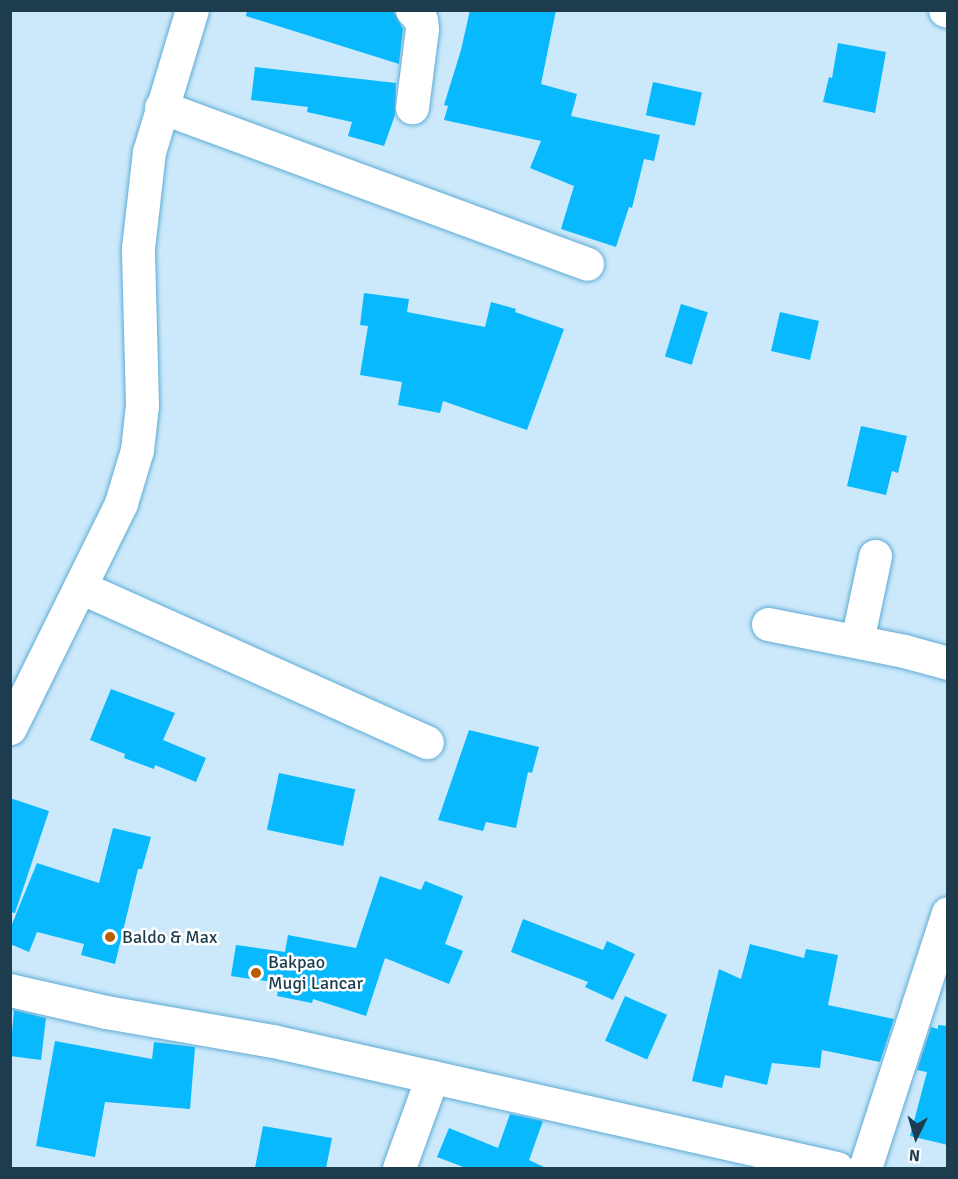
<!DOCTYPE html>
<html>
<head>
<meta charset="utf-8">
<style>
  body { margin:0 }
  #map { position:relative; width:958px; height:1179px; overflow:hidden; background:#cce9fb; font-family:Signika,sans-serif }
  div>[style] { position:absolute }
  [style*='--x'] { left:calc(var(--x)*1px); top:calc(var(--y)*1px); width:calc(var(--w)*1px); rotate:calc(var(--a)*1deg) }
  .building>* { inset:0; background:#09b9fd; transform-origin:0 0 }
  .roads { filter:drop-shadow(0 0 2px #5eabd4) drop-shadow(0 0 2px #5eabd4) }
  .street>* { height:33px; margin:-16.5px; padding:0 16.5px; transform-origin:16.5px; border-radius:16.5px; background:#fff }
  .dots>* { width:16px; height:16px; translate:-50% -50%; box-sizing:border-box; border:3px solid #fff; border-radius:50% }
  span { translate:-50% -50%; white-space:nowrap; text-align:center; line-height:1.15; -webkit-text-stroke:5px #fff; paint-order:stroke }
  .poi-label { font-size:18px; color:#1d3d4f }
  .left { translate:0 -50%; text-align:left }
  .frame { position:absolute; inset:0; border:12px solid #1d3d4f; pointer-events:none }
  .north { position:absolute; left:886px; top:1107px; width:60px; height:60px; -webkit-text-stroke:4px #fff; paint-order:stroke; rotate:185deg; font-size:16px; font-weight:700; line-height:24px; text-align:center; color:#1d3d4f }
  .north::after { content:''; display:block; margin:auto; width:21px; height:27px; background:#1d3d4f; clip-path:polygon(50% 0,100% 100%,50% 72%,0 100%) }
</style>
</head>
<body>
<div id="map">
  <div class="building">
    <div style="clip-path:polygon(247px 10px,394px 12px,403px 29px,399px 64px,246px 16px)"></div>
    <div style="clip-path:polygon(470px 10px,556px 10px,541px 84px,577px 94px,571px 116px,660px 135px,654px 161px,644px 159px,632px 208px,629px 207px,616px 247px,561px 229px,574px 186px,530px 168px,541px 141px,444px 120px,448px 106px,444px 105px,461px 50px)"></div>
    <div style="clip-path:polygon(838px 43px,886px 52px,875px 113px,823px 102px,829px 77px,832px 78px)"></div>
    <div style="clip-path:polygon(255px 67px,396px 83px,395px 115px,384px 146px,348px 136px,352px 122px,307px 112px,308px 107px,251px 100px)"></div>
    <div style="left:653px;top:82px;width:50px;height:34px;rotate:12deg"></div>
    <div style="clip-path:polygon(364px 293px,409px 299px,407px 312px,485px 327px,491px 302px,516px 309px,515px 312px,564px 329px,527px 430px,443px 401px,440px 413px,398px 405px,402px 382px,360px 375px,368px 326px,360px 325px)"></div>
    <div style="left:681px;top:304px;width:28px;height:55px;rotate:17deg"></div>
    <div style="left:780px;top:312px;width:40px;height:40px;rotate:13deg"></div>
    <div style="clip-path:polygon(861px 426px,907px 436px,898px 473px,892px 471px,886px 495px,847px 486px)"></div>
    <div style="clip-path:polygon(111px 689px,175px 713px,163px 740px,206px 758px,196px 782px,155px 765px,154px 769px,124px 758px,125px 754px,90px 740px)"></div>
    <div style="clip-path:polygon(469px 730px,539px 747px,532px 773px,528px 772px,516px 828px,486px 822px,483px 831px,438px 820px)"></div>
    <div style="left:279px;top:773px;width:78px;height:58px;rotate:12deg"></div>
    <div style="clip-path:polygon(10px 798px,49px 811px,15px 913px,10px 912px)"></div>
    <div style="clip-path:polygon(113px 828px,151px 837px,142px 869px,138px 869px,115px 964px,81px 955px,84px 944px,37px 932px,29px 952px,10px 944px,10px 929px,37px 863px,99px 883px)"></div>
    <div style="clip-path:polygon(380px 876px,421px 890px,425px 881px,463px 896px,445px 944px,463px 951px,449px 984px,385px 958px,366px 1016px,313px 999px,312px 1003px,277px 996px,279px 983px,231px 976px,236px 945px,285px 952px,288px 935px,356px 948px)"></div>
    <div style="clip-path:polygon(523px 919px,603px 950px,607px 941px,635px 954px,613px 1000px,585px 987px,588px 982px,511px 952px)"></div>
    <div style="clip-path:polygon(750px 944px,804px 958px,806px 949px,838px 955px,828px 1005px,894px 1019px,880px 1062px,822px 1050px,820px 1068px,772px 1063px,767px 1085px,725px 1075px,722px 1088px,692px 1081px,719px 969px,741px 979px)"></div>
    <div style="left:625px;top:996px;width:46px;height:49px;rotate:24deg"></div>
    <div style="clip-path:polygon(14px 1010px,46px 1018px,41px 1060px,10px 1056px)"></div>
    <div style="clip-path:polygon(938px 1025px,948px 1026px,948px 1145px,910px 1136px,927px 1072px,917px 1070px,931px 1027px,938px 1029px)"></div>
    <div style="clip-path:polygon(55px 1041px,152px 1059px,154px 1042px,195px 1047px,190px 1109px,105px 1102px,95px 1157px,36px 1146px)"></div>
    <div style="clip-path:polygon(510px 1114px,543px 1121px,529px 1160px,546px 1168px,466px 1168px,437px 1157px,449px 1128px,498px 1148px)"></div>
    <div style="clip-path:polygon(263px 1126px,332px 1138px,326px 1168px,255px 1168px)"></div>
  </div>
  <div class="roads">
    <div class="street">
      <div style="--x:412;--y:10;--w:13;--a:48"></div>
      <div style="--x:421;--y:20;--w:9;--a:84"></div>
      <div style="--x:422;--y:29;--w:79;--a:97.3"></div>
      <div style="--x:945;--y:10;--w:3;--a:18"></div>
      <div style="--x:161;--y:107;--w:454;--a:20.2"></div>
      <div style="--x:80;--y:587;--w:380;--a:24.1"></div>
      <div style="--x:768;--y:624;--w:139;--a:11.2"></div>
      <div style="--x:904;--y:651;--w:46;--a:15.3"></div>
      <div style="--x:857;--y:641;--w:87;--a:-78"></div>
      <div style="--x:10;--y:728;--w:251;--a:-63.7"></div>
      <div style="--x:121;--y:503;--w:55;--a:-73.2"></div>
      <div style="--x:137;--y:450;--w:45;--a:-83.7"></div>
      <div style="--x:142;--y:405;--w:157;--a:-91.5"></div>
      <div style="--x:138;--y:248;--w:97;--a:-83.5"></div>
      <div style="--x:149;--y:152;--w:148;--a:-73.2"></div>
      <div style="--x:10;--y:990;--w:98;--a:12.9"></div>
      <div style="--x:106;--y:1012;--w:169;--a:9.9"></div>
      <div style="--x:273;--y:1041;--w:578;--a:12.69"></div>
      <div style="--x:399;--y:1168;--w:97;--a:-70.1"></div>
      <div style="--x:865;--y:1168;--w:268;--a:-72"></div>
    </div>
  </div>
  <div class="dots">
    <div style="left:110px;top:937px;background:#b95d02"></div>
    <div style="left:256px;top:973px;background:#b95d02"></div>
  </div>
  <div class="poi-label">
    <span class="left" style="left:122px;top:937px">Baldo &amp; Max</span>
    <span class="left" style="left:268px;top:973px">Bakpao<br>Mugi Lancar</span>
  </div>
  <div class="frame"></div>
  <div class="north">N</div>
</div>
</body>
</html>
